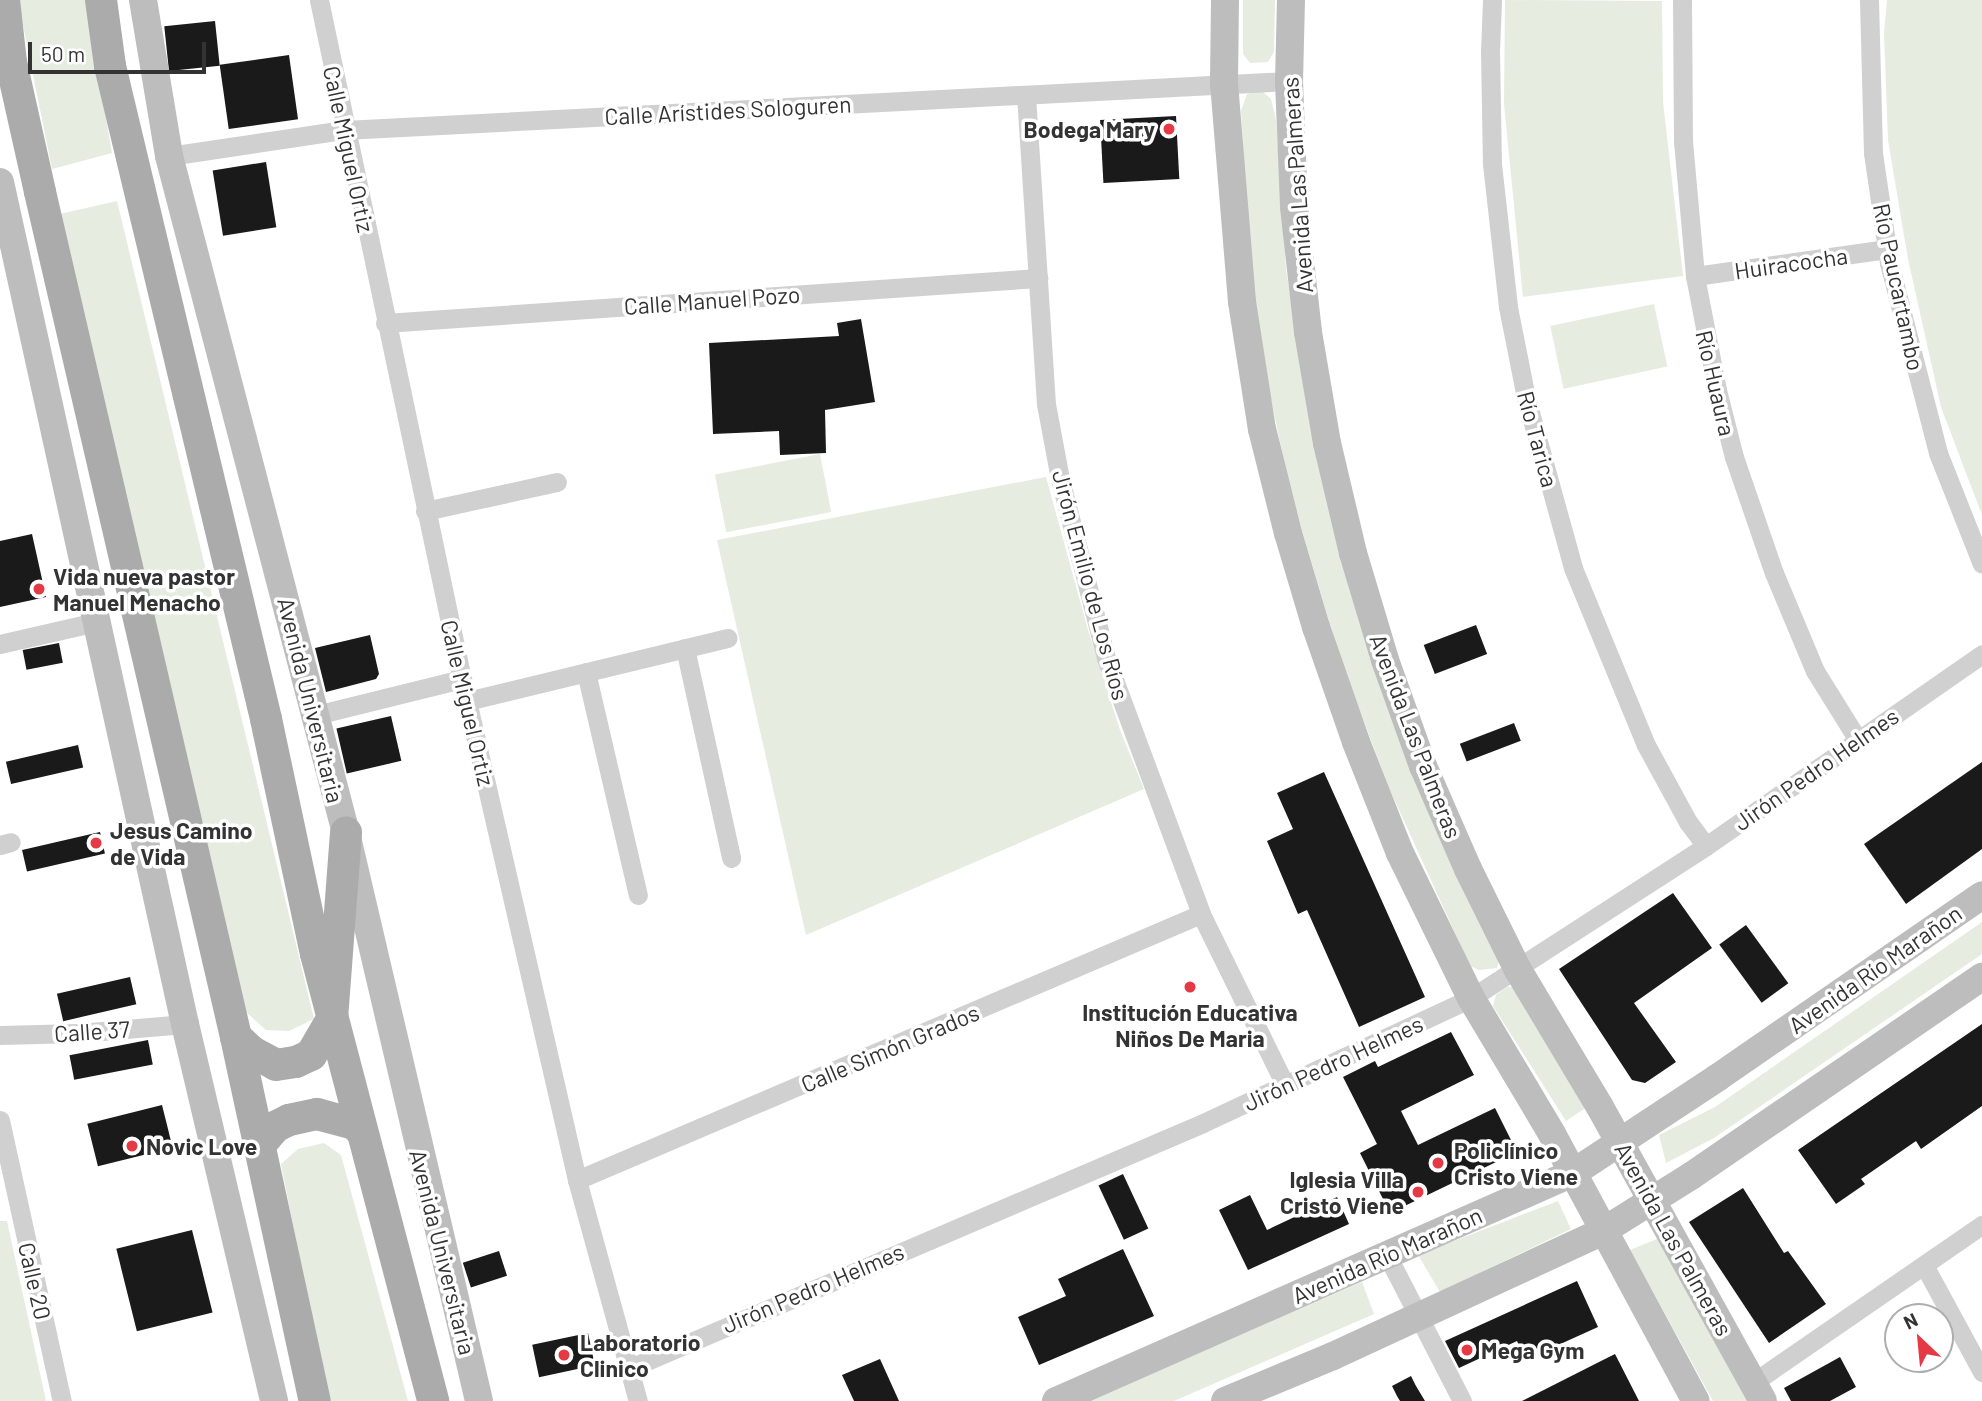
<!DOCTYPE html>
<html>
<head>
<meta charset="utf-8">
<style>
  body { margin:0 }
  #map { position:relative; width:1982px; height:1401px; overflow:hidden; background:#fff; font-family:Barlow,sans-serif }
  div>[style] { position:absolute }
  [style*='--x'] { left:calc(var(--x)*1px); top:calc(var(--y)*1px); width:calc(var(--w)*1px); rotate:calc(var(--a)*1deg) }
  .green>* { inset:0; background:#e6ecdf; transform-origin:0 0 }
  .building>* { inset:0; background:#1a1a1a; transform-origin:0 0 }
  .street>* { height:19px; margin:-9.5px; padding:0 9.5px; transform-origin:9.5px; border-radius:9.5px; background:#d0d0d0 }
  .secondary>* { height:28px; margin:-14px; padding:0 14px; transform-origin:14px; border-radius:14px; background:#bdbdbd }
  .primary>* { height:32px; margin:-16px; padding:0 16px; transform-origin:16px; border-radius:16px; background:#ababab }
  .dots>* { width:19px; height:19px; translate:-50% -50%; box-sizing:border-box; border:4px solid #fff; border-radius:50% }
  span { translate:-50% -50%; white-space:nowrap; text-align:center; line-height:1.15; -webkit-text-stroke:7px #fff; paint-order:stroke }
  .street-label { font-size:23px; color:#333 }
  .poi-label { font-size:23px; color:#333; font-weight:700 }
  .right { translate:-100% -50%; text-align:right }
  .left { translate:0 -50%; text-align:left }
  .north { position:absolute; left:1884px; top:1303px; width:70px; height:70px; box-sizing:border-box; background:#fff; border:2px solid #adadad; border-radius:50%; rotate:334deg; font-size:19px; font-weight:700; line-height:28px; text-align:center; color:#333 }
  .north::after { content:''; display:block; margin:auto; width:24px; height:32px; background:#e63946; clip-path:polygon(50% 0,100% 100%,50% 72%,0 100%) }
  .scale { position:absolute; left:28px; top:42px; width:178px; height:32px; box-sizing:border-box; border:4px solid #333; border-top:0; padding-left:9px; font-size:21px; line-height:24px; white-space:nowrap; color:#333; -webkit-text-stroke:5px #fff; paint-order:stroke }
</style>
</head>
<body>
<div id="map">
  <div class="green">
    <div style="clip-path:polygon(18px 0,86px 0,112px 153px,52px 169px)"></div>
    <div style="clip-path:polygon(1243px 0,1275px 0,1274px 52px,1268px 62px,1250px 63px,1243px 54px)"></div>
    <div style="clip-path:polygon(1505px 0,1662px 1px,1663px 102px,1683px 276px,1523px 297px,1504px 104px)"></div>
    <div style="clip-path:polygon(1887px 0,1982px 0,1982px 515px,1941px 407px,1908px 259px,1888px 140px,1884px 33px)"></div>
    <div style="clip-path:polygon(1262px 91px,1271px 99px,1276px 120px,1286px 269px,1313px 442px,1501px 951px,1497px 968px,1479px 970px,1470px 966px,1390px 790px,1341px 661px,1290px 490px,1265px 370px,1250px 262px,1241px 111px,1247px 94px)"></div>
    <div style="clip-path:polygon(117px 201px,314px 1019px,289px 1031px,266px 1030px,245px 1011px,60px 214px)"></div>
    <div style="left:1654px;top:304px;width:64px;height:106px;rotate:78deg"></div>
    <div style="left:820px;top:454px;width:59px;height:107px;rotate:79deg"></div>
    <div style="clip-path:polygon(1046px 477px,1088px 630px,1120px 730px,1144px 789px,806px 935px,717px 540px)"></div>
    <div style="clip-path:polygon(1982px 922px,1982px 954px,1714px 1138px,1666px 1163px,1659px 1135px,1715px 1107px)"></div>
    <div style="clip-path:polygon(1507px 987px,1516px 987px,1587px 1107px,1566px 1121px,1493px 1006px,1496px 995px)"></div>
    <div style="clip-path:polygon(324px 1143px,341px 1155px,408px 1401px,328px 1401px,281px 1164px,298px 1149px)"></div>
    <div style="clip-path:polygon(1558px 1201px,1571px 1229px,1440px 1292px,1418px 1255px)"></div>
    <div style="clip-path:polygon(0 1221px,7px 1221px,46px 1401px,0 1401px)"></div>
    <div style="clip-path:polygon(1667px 1235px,1753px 1401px,1713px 1401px,1630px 1250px)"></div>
    <div style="clip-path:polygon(1362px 1282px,1374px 1314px,1174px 1401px,1087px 1401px)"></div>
  </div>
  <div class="building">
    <div style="left:215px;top:21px;width:45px;height:51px;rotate:84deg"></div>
    <div style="left:289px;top:55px;width:65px;height:70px;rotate:82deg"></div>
    <div style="left:1176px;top:116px;width:63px;height:76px;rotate:87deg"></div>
    <div style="left:266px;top:162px;width:66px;height:54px;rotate:81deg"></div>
    <div style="clip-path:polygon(861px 319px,875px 402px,825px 410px,826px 453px,780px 455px,779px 431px,713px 434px,709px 343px,839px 336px,837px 323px)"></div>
    <div style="clip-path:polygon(32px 534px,46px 597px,0 607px,0 541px)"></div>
    <div style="left:1476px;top:625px;width:31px;height:56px;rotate:69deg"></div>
    <div style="clip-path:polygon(370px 635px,379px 674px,376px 679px,326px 692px,315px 648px)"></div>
    <div style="left:59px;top:643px;width:20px;height:37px;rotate:79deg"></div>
    <div style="left:391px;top:716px;width:46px;height:56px;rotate:77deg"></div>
    <div style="left:1514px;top:723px;width:19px;height:58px;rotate:69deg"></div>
    <div style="left:78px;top:745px;width:23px;height:74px;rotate:77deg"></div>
    <div style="clip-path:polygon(1982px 762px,1982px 849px,1906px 904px,1864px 844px)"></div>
    <div style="clip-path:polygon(1324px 772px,1425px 997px,1359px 1027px,1307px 910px,1298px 914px,1267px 841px,1293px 829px,1277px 793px)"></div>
    <div style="left:100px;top:832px;width:22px;height:80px;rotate:77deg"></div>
    <div style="clip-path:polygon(1673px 893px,1712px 948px,1634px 1003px,1676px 1062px,1645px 1083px,1632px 1080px,1559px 969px)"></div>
    <div style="left:1746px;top:925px;width:72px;height:33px;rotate:54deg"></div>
    <div style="left:130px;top:977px;width:28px;height:75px;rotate:77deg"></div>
    <div style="clip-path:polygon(1982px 1024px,1982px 1106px,1921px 1149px,1916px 1141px,1861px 1179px,1865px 1184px,1836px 1204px,1798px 1150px)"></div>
    <div style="clip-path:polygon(1451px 1032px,1474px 1075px,1401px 1111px,1418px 1145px,1495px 1108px,1517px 1152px,1390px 1213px,1360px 1153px,1377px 1144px,1343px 1077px,1375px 1061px,1378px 1067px)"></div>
    <div style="left:148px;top:1040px;width:25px;height:80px;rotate:79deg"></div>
    <div style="left:162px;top:1105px;width:44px;height:77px;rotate:76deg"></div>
    <div style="left:1123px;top:1174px;width:60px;height:27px;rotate:65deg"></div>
    <div style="clip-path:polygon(1743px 1188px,1784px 1253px,1788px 1251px,1826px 1304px,1769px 1343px,1689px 1222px)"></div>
    <div style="clip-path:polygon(1250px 1195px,1267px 1230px,1337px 1197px,1349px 1224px,1248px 1270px,1219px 1210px)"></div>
    <div style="left:192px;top:1230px;width:85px;height:78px;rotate:76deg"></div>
    <div style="clip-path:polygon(1123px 1249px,1154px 1316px,1039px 1365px,1018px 1317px,1066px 1296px,1058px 1279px)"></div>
    <div style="left:499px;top:1251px;width:26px;height:38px;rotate:72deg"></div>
    <div style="clip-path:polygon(1577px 1281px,1598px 1327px,1525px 1360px,1517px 1341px,1459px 1368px,1445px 1341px)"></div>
    <div style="left:588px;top:1333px;width:33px;height:57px;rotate:78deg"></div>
    <div style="clip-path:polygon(1615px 1354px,1639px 1401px,1522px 1401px,1603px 1360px)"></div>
    <div style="clip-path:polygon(1840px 1357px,1856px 1387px,1830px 1401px,1791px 1401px,1784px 1388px)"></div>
    <div style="clip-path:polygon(880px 1359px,899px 1401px,854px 1401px,842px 1375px)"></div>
    <div style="clip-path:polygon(1411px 1376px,1416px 1386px,1425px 1401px,1400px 1401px,1397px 1396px,1392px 1386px)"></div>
  </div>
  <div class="street">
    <div style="--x:319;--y:0;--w:694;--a:78.11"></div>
    <div style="--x:462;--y:679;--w:514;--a:77.07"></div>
    <div style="--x:577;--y:1180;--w:229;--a:74.6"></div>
    <div style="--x:1492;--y:0;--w:51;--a:92.2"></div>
    <div style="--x:1490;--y:51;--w:113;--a:89"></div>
    <div style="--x:1492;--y:164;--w:144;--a:83.6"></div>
    <div style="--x:1508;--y:307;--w:93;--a:78.8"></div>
    <div style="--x:1526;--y:398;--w:176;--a:74.5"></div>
    <div style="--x:1573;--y:568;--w:191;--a:67.6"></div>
    <div style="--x:1646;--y:745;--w:88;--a:61.4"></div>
    <div style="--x:1688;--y:822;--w:30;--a:53"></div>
    <div style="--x:1682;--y:0;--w:141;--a:89.6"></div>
    <div style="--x:1683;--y:141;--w:136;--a:84.9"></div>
    <div style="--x:1695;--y:276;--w:116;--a:79.1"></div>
    <div style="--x:1717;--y:390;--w:69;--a:75.8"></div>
    <div style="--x:1734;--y:457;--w:123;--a:71"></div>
    <div style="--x:1774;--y:573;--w:106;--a:67.3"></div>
    <div style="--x:1815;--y:671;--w:81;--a:58.1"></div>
    <div style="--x:1869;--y:0;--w:153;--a:88.5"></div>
    <div style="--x:1873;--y:153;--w:111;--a:81.7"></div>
    <div style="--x:1889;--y:263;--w:196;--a:75.5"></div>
    <div style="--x:1938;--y:453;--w:119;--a:68.4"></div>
    <div style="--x:1026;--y:95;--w:310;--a:86.3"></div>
    <div style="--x:1046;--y:404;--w:76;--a:79.4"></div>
    <div style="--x:1060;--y:479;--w:185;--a:75.6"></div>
    <div style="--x:1106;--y:658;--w:273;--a:69.6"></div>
    <div style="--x:1201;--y:914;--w:191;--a:63.8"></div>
    <div style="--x:169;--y:156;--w:177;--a:-8.5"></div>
    <div style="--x:344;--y:130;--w:946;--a:-2.97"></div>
    <div style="--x:1695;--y:276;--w:194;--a:-8"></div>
    <div style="--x:385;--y:323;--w:655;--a:-3.94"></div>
    <div style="--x:425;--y:511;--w:135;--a:-12.4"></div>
    <div style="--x:0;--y:644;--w:98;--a:-12.9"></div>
    <div style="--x:685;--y:648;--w:215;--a:77.6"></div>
    <div style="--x:586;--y:672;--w:229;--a:76.9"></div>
    <div style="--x:467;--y:701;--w:268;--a:-13.6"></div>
    <div style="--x:316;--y:715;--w:150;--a:-13.9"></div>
    <div style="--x:0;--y:845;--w:11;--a:-15"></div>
    <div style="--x:0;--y:1035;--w:78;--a:-1.5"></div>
    <div style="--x:78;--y:1033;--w:107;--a:-4.8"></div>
    <div style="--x:0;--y:1120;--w:288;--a:77.6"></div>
    <div style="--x:577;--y:1180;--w:678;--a:-23.09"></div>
    <div style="--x:1387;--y:1255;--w:164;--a:62.8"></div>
    <div style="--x:1924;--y:1265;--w:122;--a:61.5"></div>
    <div style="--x:628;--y:1369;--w:625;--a:-23.16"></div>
    <div style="--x:1203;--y:1123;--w:296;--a:-25"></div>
    <div style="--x:1471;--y:998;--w:280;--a:-32.9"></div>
    <div style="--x:1706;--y:846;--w:336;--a:-34.8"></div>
    <div style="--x:1754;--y:1382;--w:277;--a:-34.6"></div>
  </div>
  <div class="secondary">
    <div style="--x:143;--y:0;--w:158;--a:80.5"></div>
    <div style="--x:169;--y:156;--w:700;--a:75.35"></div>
    <div style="--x:346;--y:833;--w:583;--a:76.82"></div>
    <div style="--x:1225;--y:0;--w:83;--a:90.7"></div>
    <div style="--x:1224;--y:83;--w:220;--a:85.3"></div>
    <div style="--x:1242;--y:302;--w:129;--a:81.1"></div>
    <div style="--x:1262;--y:429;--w:107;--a:76"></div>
    <div style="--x:1288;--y:533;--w:98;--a:73.4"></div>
    <div style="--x:1316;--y:627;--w:122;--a:70.8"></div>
    <div style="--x:1356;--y:742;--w:119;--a:68.4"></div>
    <div style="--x:1400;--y:853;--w:161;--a:63.9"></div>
    <div style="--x:1471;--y:998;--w:158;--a:59.2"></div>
    <div style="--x:1552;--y:1134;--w:303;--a:61.7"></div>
    <div style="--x:1291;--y:0;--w:81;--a:91.4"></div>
    <div style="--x:1289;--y:81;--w:126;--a:87.7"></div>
    <div style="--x:1294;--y:207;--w:126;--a:83.6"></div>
    <div style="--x:1308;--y:332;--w:113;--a:80.3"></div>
    <div style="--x:1327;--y:443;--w:113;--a:76.7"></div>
    <div style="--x:1353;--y:553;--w:112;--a:73.3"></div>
    <div style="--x:1385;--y:660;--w:113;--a:70.3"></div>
    <div style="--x:1423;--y:766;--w:112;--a:66.4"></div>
    <div style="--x:1468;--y:869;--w:113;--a:63.7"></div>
    <div style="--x:1518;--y:970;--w:160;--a:59.1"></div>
    <div style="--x:1600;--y:1107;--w:336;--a:61"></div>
    <div style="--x:0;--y:182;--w:862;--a:77.61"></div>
    <div style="--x:185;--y:1024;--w:387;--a:76.7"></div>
    <div style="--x:1056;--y:1401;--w:565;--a:-23.8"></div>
    <div style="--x:1573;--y:1173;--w:173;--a:-33.4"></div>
    <div style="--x:1717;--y:1078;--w:322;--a:-34.6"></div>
    <div style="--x:1225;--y:1401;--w:117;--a:-22.6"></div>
    <div style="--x:1333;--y:1356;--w:298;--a:-24.8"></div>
    <div style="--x:1603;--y:1231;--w:104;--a:-32"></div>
    <div style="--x:1691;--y:1176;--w:353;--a:-34.4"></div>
  </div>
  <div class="primary">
    <div style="--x:4;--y:0;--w:62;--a:83.6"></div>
    <div style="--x:11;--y:62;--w:133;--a:77.4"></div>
    <div style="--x:40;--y:192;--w:867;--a:76.94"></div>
    <div style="--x:236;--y:1037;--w:372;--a:77.8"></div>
    <div style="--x:101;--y:0;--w:67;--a:82.2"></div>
    <div style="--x:110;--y:66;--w:671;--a:76.56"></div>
    <div style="--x:266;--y:719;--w:240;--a:78"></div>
    <div style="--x:316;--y:954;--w:462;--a:75.3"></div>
    <div style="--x:236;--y:1037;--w:22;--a:43"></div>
    <div style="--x:252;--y:1052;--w:27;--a:28"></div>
    <div style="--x:276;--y:1065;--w:20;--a:-9"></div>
    <div style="--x:296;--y:1062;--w:17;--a:-25"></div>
    <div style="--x:311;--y:1055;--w:42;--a:-59.7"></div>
    <div style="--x:332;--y:1019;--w:187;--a:-85.7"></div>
    <div style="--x:259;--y:1146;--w:25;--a:-50"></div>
    <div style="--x:275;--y:1127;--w:16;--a:-27"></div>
    <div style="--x:289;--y:1120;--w:29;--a:-12"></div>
    <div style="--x:317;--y:1114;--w:39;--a:15"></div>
    <div style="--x:355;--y:1124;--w:9;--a:49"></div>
  </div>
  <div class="dots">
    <div style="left:1169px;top:129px;background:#e63946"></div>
    <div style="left:39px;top:589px;background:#e63946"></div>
    <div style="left:96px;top:843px;background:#e63946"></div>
    <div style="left:1190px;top:987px;background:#e63946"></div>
    <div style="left:132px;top:1146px;background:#e63946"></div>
    <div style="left:1438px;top:1163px;background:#e63946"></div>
    <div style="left:1418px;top:1192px;background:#e63946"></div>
    <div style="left:1467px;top:1350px;background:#e63946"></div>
    <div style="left:564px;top:1355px;background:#e63946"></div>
  </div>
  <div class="street-label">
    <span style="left:728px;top:110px;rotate:-3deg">Calle Arístides Sologuren</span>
    <span style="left:349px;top:149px;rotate:78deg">Calle Miguel Ortiz</span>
    <span style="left:1297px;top:185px;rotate:-94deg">Avenida Las Palmeras</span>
    <span style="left:1791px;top:263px;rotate:-8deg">Huiracocha</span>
    <span style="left:1899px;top:287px;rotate:78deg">Río Paucartambo</span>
    <span style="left:712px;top:300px;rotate:-4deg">Calle Manuel Pozo</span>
    <span style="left:1716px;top:383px;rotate:77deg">Río Huaura</span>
    <span style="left:1538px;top:439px;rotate:75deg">Río Tarica</span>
    <span style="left:1091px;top:585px;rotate:75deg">Jirón Emilio de Los Ríos</span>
    <span style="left:311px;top:700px;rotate:76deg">Avenida Universitaria</span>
    <span style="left:468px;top:703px;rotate:77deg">Calle Miguel Ortiz</span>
    <span style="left:1416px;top:736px;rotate:69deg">Avenida Las Palmeras</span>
    <span style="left:1816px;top:769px;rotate:-35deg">Jirón Pedro Helmes</span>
    <span style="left:1875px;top:969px;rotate:-35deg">Avenida Río Marañon</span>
    <span style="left:92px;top:1031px;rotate:-4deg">Calle 37</span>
    <span style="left:890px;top:1048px;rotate:-23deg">Calle Simón Grados</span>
    <span style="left:1333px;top:1063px;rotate:-25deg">Jirón Pedro Helmes</span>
    <span style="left:1674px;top:1239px;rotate:61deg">Avenida Las Palmeras</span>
    <span style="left:443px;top:1252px;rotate:76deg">Avenida Universitaria</span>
    <span style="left:1387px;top:1255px;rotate:-24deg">Avenida Río Marañon</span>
    <span style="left:35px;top:1281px;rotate:77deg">Calle 20</span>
    <span style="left:813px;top:1288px;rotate:-23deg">Jirón Pedro Helmes</span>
  </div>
  <div class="poi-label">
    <span class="right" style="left:1155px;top:129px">Bodega Mary</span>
    <span class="left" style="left:53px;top:589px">Vida nueva pastor<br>Manuel Menacho</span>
    <span class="left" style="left:110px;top:843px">Jesus Camino<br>de Vida</span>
    <span style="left:1190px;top:1025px">Institución Educativa<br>Niños De Maria</span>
    <span class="left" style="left:146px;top:1146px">Novic Love</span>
    <span class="left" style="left:1454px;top:1163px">Policlínico<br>Cristo Viene</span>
    <span class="right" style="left:1404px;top:1192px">Iglesia Villa<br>Cristo Viene</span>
    <span class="left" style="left:580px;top:1355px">Laboratorio<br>Clinico</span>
    <span class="left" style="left:1481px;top:1350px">Mega Gym</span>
  </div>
  <div class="north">N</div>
  <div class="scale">50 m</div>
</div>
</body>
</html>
